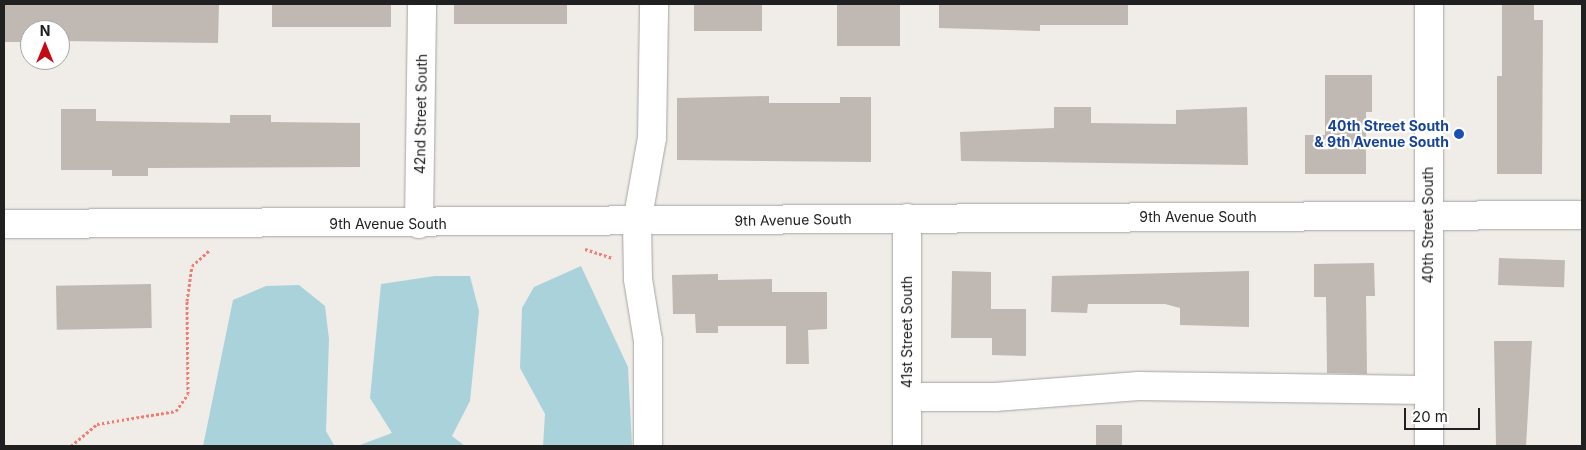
<!DOCTYPE html>
<html>
<head>
<meta charset="utf-8">
<style>
  body { margin:0 }
  #map { position:relative; width:1586px; height:450px; overflow:hidden; background:#f0ece7; font-family:Inter,sans-serif }
  div>[style] { position:absolute }
  [style*='--x'] { left:calc(var(--x)*1px); top:calc(var(--y)*1px); width:calc(var(--w)*1px); rotate:calc(var(--a)*1deg) }
  .water>* { inset:0; background:#aad2db }
  .building>* { inset:0; background:#c0b8b3; transform-origin:0 0 }
  .path>* { height:3px; margin-top:-1.5px; transform-origin:0; background:repeating-linear-gradient(90deg,#f27d75 0 2.5px,transparent 0 5px) }
  .roads { filter:drop-shadow(0 0 1px #a4a4a4) drop-shadow(0 0 1px #a4a4a4) }
  .minor>* { height:28px; margin:-14px; padding:0 14px; transform-origin:14px; border-radius:14px; background:#fff }
  .dots>* { width:14px; height:14px; translate:-50% -50%; box-sizing:border-box; border:2px solid #fff; border-radius:50% }
  span { translate:-50% -50%; white-space:nowrap; text-align:center; line-height:1.15; -webkit-text-stroke:4.5px #fff; paint-order:stroke }
  .street-label { font-size:14px; color:#202020 }
  .transit-label { font-size:14px; color:#164399; font-weight:700 }
  .right { translate:-100% -50%; text-align:right }
  .frame { position:absolute; inset:0; border:5px solid #202020; pointer-events:none }
  .north { position:absolute; left:20px; top:20px; width:50px; height:50px; box-sizing:border-box; background:#fff; border:1px solid #a6a6a6; border-radius:50%; rotate:0deg; font-size:14px; font-weight:700; line-height:20px; text-align:center; color:#202020 }
  .north::after { content:''; display:block; margin:auto; width:18px; height:22px; background:#c40b13; clip-path:polygon(50% 0,100% 100%,50% 72%,0 100%) }
  .scale { position:absolute; left:1404px; top:408px; width:76px; height:22px; box-sizing:border-box; border:2px solid #202020; border-top:0; padding-left:6px; font-size:15px; line-height:18px; white-space:nowrap; color:#202020; -webkit-text-stroke:4px #fff; paint-order:stroke }
</style>
</head>
<body>
<div id="map">
  <div class="water">
    <div style="clip-path:polygon(581px 266px,628px 367px,632px 446px,543px 446px,545px 414px,520px 368px,522px 308px,534px 287px)"></div>
    <div style="clip-path:polygon(435px 276px,470px 276px,479px 311px,470px 401px,452px 436px,465px 446px,203px 446px,233px 300px,266px 286px,299px 285px,325px 306px,329px 339px,326px 431px,334px 445px,360px 445px,392px 433px,370px 398px,381px 284px)"></div>
  </div>
  <div class="building">
    <div style="clip-path:polygon(4px 4px,219px 4px,218px 43px,60px 41px,60px 30px,30px 30px,30px 42px,4px 42px)"></div>
    <div style="left:272px;top:4px;width:119px;height:23px"></div>
    <div style="left:454px;top:4px;width:113px;height:20px"></div>
    <div style="left:694px;top:4px;width:68px;height:27px"></div>
    <div style="left:837px;top:4px;width:63px;height:42px"></div>
    <div style="clip-path:polygon(939px 4px,1128px 4px,1128px 25px,1040px 25px,1040px 31px,939px 28px)"></div>
    <div style="clip-path:polygon(1502px 4px,1534px 4px,1534px 20px,1543px 20px,1542px 174px,1497px 174px,1497px 76px,1502px 76px)"></div>
    <div style="clip-path:polygon(1325px 75px,1372px 75px,1372px 112px,1366px 112px,1366px 174px,1305px 174px,1305px 135px,1325px 135px)"></div>
    <div style="clip-path:polygon(769px 96px,769px 103px,840px 103px,840px 97px,871px 97px,871px 162px,677px 160px,677px 98px)"></div>
    <div style="clip-path:polygon(1054px 107px,1091px 107px,1091px 123px,1176px 124px,1176px 110px,1247px 107px,1248px 165px,961px 161px,960px 132px,1054px 128px)"></div>
    <div style="clip-path:polygon(61px 109px,96px 109px,96px 121px,230px 123px,230px 115px,271px 115px,271px 122px,360px 123px,360px 167px,148px 168px,148px 176px,112px 176px,112px 170px,61px 170px)"></div>
    <div style="left:1499px;top:258px;width:66px;height:27px;rotate:2deg"></div>
    <div style="clip-path:polygon(1374px 263px,1375px 296px,1366px 296px,1367px 374px,1327px 373px,1326px 297px,1314px 297px,1314px 264px)"></div>
    <div style="clip-path:polygon(952px 271px,991px 272px,991px 309px,1026px 309px,1026px 356px,992px 355px,992px 338px,951px 338px)"></div>
    <div style="clip-path:polygon(1249px 271px,1249px 327px,1180px 325px,1180px 308px,1165px 304px,1088px 304px,1087px 313px,1051px 312px,1052px 276px)"></div>
    <div style="clip-path:polygon(718px 274px,718px 280px,772px 279px,772px 292px,827px 292px,827px 329px,808px 330px,809px 364px,786px 364px,786px 326px,718px 326px,718px 333px,696px 333px,695px 314px,673px 314px,672px 275px)"></div>
    <div style="left:151px;top:284px;width:44px;height:95px;rotate:89deg"></div>
    <div style="clip-path:polygon(1494px 341px,1532px 341px,1526px 446px,1496px 446px)"></div>
    <div style="left:1096px;top:425px;width:26px;height:21px"></div>
  </div>
  <div class="path">
    <div style="--x:585;--y:249;--w:29;--a:18"></div>
    <div style="--x:71;--y:446;--w:34;--a:-40"></div>
    <div style="--x:97;--y:424;--w:80;--a:-9.3"></div>
    <div style="--x:176;--y:411;--w:21;--a:-55"></div>
    <div style="--x:188;--y:394;--w:93;--a:-90.6"></div>
    <div style="--x:187;--y:301;--w:35;--a:-82"></div>
    <div style="--x:192;--y:266;--w:24;--a:-42"></div>
  </div>
  <div class="roads">
    <div class="minor">
      <div style="--x:907;--y:218;--w:228;--a:90"></div>
      <div style="--x:4;--y:224;--w:1578;--a:-0.33"></div>
      <div style="--x:419;--y:224;--w:220;--a:-89.2"></div>
      <div style="--x:907;--y:397;--w:88;--a:0"></div>
      <div style="--x:995;--y:397;--w:144;--a:-4.4"></div>
      <div style="--x:1139;--y:386;--w:290;--a:0.8"></div>
      <div style="--x:648;--y:446;--w:105;--a:-90"></div>
      <div style="--x:648;--y:341;--w:63;--a:-99.2"></div>
      <div style="--x:638;--y:279;--w:57;--a:-91"></div>
      <div style="--x:637;--y:222;--w:85;--a:-79.9"></div>
      <div style="--x:652;--y:138;--w:134;--a:-89.1"></div>
      <div style="--x:1429;--y:446;--w:442;--a:-90"></div>
    </div>
  </div>
  <div class="dots">
    <div style="left:1459px;top:134px;background:#1a4fb4"></div>
  </div>
  <div class="street-label">
    <span style="left:421px;top:114px;rotate:-89deg">42nd Street South</span>
    <span style="left:1198px;top:217px">9th Avenue South</span>
    <span style="left:793px;top:220px;rotate:-1deg">9th Avenue South</span>
    <span style="left:388px;top:224px">9th Avenue South</span>
    <span style="left:1428px;top:225px;rotate:-90deg">40th Street South</span>
    <span style="left:907px;top:332px;rotate:-90deg">41st Street South</span>
  </div>
  <div class="transit-label">
    <span class="right" style="left:1449px;top:134px">40th Street South<br>&amp; 9th Avenue South</span>
  </div>
  <div class="frame"></div>
  <div class="north">N</div>
  <div class="scale">20 m</div>
</div>
</body>
</html>
